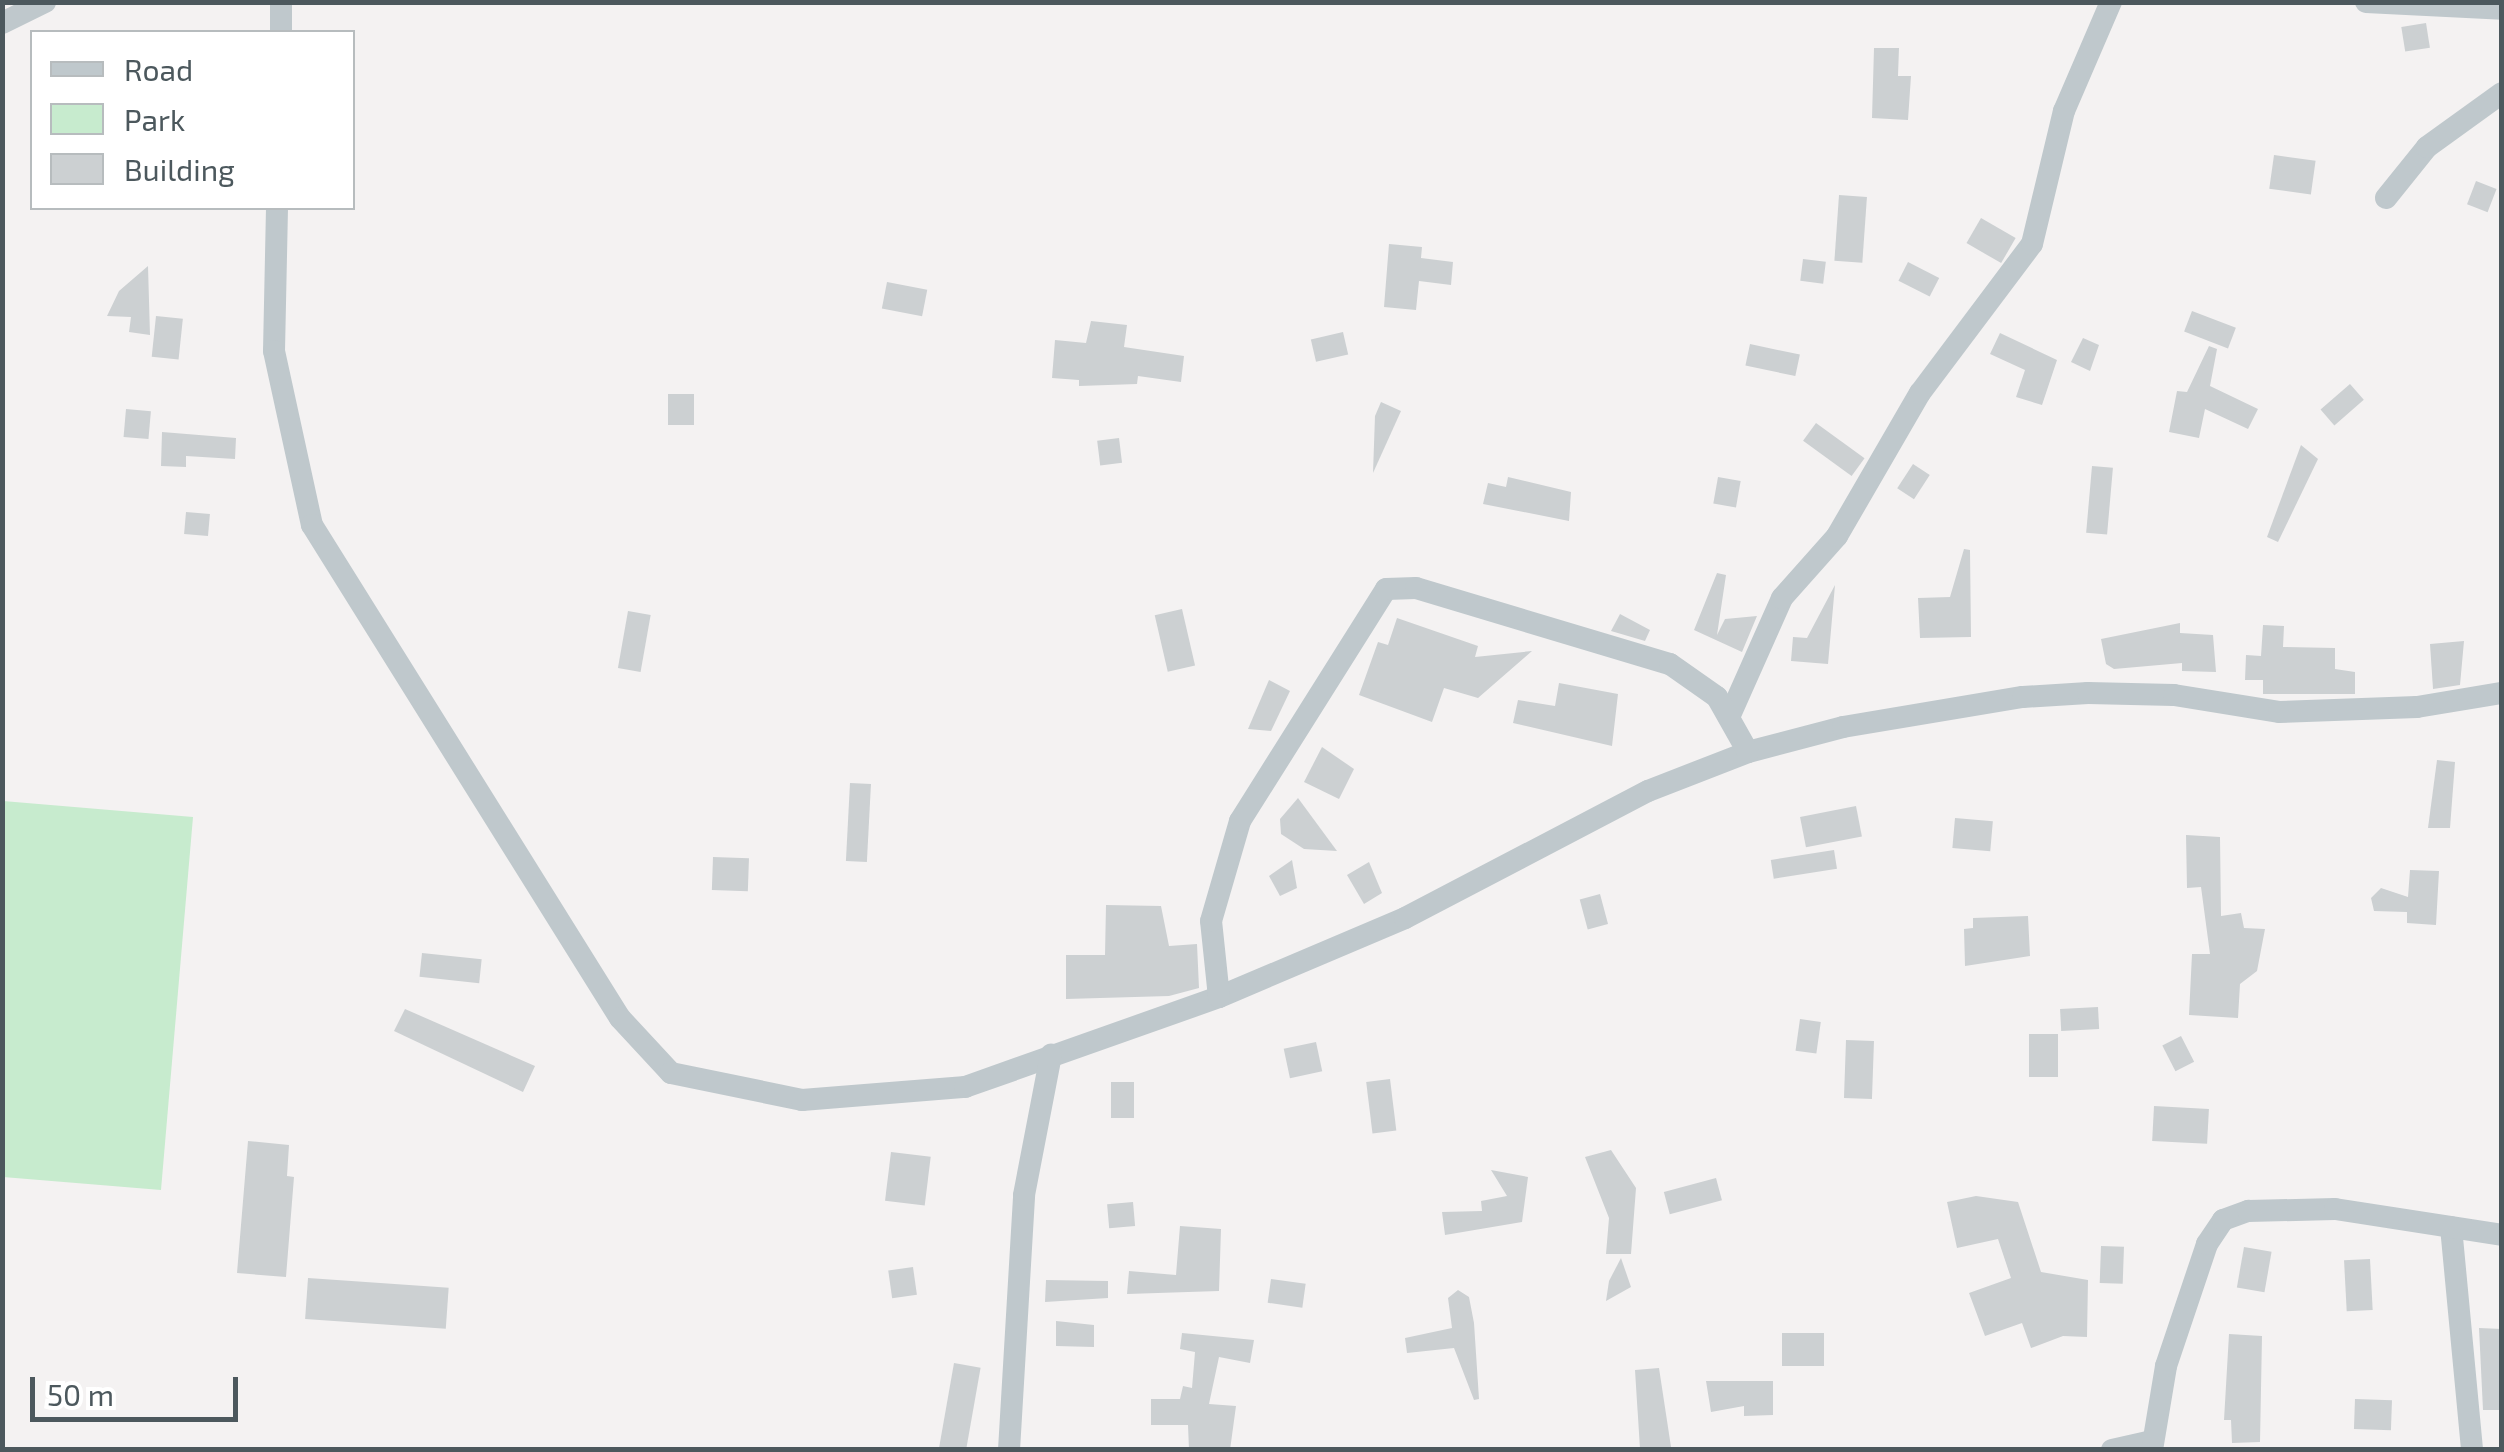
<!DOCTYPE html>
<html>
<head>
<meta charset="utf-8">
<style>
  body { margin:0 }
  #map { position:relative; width:2504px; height:1452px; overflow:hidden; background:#f4f2f2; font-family:"Exo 2",sans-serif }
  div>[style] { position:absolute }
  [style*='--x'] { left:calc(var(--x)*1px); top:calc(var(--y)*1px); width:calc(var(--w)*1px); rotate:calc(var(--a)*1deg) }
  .green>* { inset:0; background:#c7ebce }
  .building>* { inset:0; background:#ccd0d2; transform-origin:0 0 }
  .minor>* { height:22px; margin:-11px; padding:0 11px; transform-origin:11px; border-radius:11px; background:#bfc8cc }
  span { translate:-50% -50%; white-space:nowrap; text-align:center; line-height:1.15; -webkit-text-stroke:8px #fff; paint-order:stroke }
  .frame { position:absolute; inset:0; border:5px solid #4c585d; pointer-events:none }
  .legend { position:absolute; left:30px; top:30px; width:325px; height:180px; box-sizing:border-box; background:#fff; border:2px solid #b7bcbe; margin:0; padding:12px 18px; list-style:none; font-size:30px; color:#4c585d }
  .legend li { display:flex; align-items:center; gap:20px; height:50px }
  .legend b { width:50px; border:2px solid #b7bcbe }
  .scale { position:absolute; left:30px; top:1377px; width:208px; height:45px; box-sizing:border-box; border:5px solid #4c585d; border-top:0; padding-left:12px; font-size:30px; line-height:35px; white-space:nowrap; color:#4c585d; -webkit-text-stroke:8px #fff; paint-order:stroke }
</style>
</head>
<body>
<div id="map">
  <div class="green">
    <div style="clip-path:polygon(3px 801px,193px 817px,161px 1190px,3px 1177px)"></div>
  </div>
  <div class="building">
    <div style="left:2426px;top:23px;width:25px;height:25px;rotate:81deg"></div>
    <div style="clip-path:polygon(1874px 48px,1899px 48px,1898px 76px,1911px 76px,1908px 120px,1872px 118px)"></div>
    <div style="left:2274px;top:155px;width:42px;height:34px;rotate:8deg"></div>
    <div style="left:2476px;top:181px;width:22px;height:25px;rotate:21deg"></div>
    <div style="left:1839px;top:195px;width:28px;height:66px;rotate:4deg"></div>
    <div style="left:1981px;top:218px;width:40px;height:29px;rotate:30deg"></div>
    <div style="clip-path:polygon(1389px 244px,1422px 247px,1421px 258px,1453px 262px,1451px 285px,1419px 281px,1416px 310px,1384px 307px)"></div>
    <div style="left:1803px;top:259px;width:23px;height:22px;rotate:7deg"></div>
    <div style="left:1908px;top:262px;width:35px;height:21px;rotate:27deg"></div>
    <div style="clip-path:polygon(148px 266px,150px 335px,129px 332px,131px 317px,107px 316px,119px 291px)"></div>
    <div style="left:887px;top:282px;width:41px;height:27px;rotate:11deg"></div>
    <div style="left:2192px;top:311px;width:47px;height:22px;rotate:21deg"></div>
    <div style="left:156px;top:316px;width:27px;height:41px;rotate:6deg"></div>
    <div style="clip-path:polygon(1091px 321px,1127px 325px,1124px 347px,1184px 356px,1181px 382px,1138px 376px,1137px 384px,1079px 386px,1079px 380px,1052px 378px,1055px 340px,1086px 343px)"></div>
    <div style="left:1343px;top:332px;width:23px;height:33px;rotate:77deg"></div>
    <div style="clip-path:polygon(2000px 333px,2057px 360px,2042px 405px,2016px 397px,2025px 370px,1990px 354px)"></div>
    <div style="clip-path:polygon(2083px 338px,2099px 345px,2090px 371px,2071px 362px)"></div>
    <div style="left:1750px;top:344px;width:51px;height:22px;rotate:12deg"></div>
    <div style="clip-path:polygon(2209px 346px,2217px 349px,2210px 386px,2258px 409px,2248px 429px,2205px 409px,2199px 438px,2169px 432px,2177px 391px,2187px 392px)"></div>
    <div style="left:2350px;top:384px;width:21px;height:39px;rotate:49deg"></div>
    <div style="left:694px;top:394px;width:31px;height:26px;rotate:90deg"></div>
    <div style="clip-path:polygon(1381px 402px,1401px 411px,1373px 473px,1375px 416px)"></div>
    <div style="left:126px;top:409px;width:25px;height:28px;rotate:5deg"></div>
    <div style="left:1816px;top:423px;width:60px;height:22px;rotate:36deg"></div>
    <div style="clip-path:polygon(162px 432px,236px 438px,235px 459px,186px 456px,186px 467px,161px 466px)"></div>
    <div style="left:1119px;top:438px;width:25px;height:22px;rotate:83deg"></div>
    <div style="clip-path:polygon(2301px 445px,2318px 459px,2278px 542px,2267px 537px)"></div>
    <div style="left:1913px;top:464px;width:20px;height:29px;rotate:33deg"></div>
    <div style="left:2092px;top:466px;width:21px;height:67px;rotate:5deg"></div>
    <div style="clip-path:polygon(1508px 477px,1571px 492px,1569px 521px,1483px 504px,1488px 483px,1506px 487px)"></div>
    <div style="left:1718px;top:477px;width:23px;height:27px;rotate:10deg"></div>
    <div style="left:186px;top:512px;width:24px;height:22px;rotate:5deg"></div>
    <div style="clip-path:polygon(1964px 549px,1970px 550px,1971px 637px,1920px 638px,1918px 598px,1950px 597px)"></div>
    <div style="clip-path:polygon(1717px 573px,1726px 575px,1717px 635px,1725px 619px,1757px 616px,1742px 652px,1694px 630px)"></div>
    <div style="clip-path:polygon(1835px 585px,1828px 664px,1791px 661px,1793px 637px,1807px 638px)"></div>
    <div style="left:1182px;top:609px;width:58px;height:28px;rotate:77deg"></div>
    <div style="left:628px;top:611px;width:23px;height:58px;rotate:10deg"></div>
    <div style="clip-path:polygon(1620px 614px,1650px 630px,1645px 641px,1611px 631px)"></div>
    <div style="clip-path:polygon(1397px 618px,1478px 646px,1475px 657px,1532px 651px,1478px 698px,1444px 688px,1432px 722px,1359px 695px,1378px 642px,1388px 645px)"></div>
    <div style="clip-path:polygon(2180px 623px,2180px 633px,2213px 635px,2216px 672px,2182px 671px,2182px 663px,2114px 669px,2106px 664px,2101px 639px)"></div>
    <div style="clip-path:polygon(2263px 625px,2284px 626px,2283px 647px,2335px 648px,2335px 669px,2355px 672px,2355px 694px,2263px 694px,2263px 680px,2245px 680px,2246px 655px,2261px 656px)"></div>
    <div style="clip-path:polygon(2464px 641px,2460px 685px,2433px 689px,2430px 644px)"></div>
    <div style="clip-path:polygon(1269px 680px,1290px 691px,1271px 731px,1248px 729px)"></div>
    <div style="clip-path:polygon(1559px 683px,1618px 694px,1612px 746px,1513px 723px,1518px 700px,1555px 706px)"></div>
    <div style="clip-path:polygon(1322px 747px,1354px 769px,1339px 799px,1304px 782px)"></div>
    <div style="clip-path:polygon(2437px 760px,2455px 762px,2450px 828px,2428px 828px)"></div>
    <div style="left:850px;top:783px;width:21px;height:78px;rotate:3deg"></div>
    <div style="clip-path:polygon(1298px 798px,1337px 851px,1304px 849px,1281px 834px,1280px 819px)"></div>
    <div style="left:1856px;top:806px;width:31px;height:57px;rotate:79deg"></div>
    <div style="left:1955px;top:818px;width:38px;height:30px;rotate:5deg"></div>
    <div style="clip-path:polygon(2186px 835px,2220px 837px,2221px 916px,2241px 913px,2244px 928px,2265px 929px,2257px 971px,2240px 984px,2238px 1018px,2189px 1015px,2192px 954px,2210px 954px,2201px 887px,2187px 888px)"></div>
    <div style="left:1834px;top:850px;width:19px;height:64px;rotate:81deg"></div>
    <div style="left:713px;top:857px;width:36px;height:33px;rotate:2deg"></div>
    <div style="clip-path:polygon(1292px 860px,1297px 888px,1280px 896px,1269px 876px)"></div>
    <div style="clip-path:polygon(1369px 862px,1382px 893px,1364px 904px,1347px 875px)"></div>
    <div style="clip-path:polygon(2410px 870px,2439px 871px,2436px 925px,2407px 923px,2407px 912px,2374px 911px,2371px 898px,2381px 888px,2408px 897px)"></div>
    <div style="left:1600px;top:894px;width:31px;height:21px;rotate:75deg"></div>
    <div style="clip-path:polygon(1106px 905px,1161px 906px,1169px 946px,1197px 944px,1199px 988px,1169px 996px,1066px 999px,1066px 955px,1105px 955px)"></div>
    <div style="clip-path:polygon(2028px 916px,2030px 956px,1965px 966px,1964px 929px,1973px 928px,1973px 918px)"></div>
    <div style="left:422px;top:953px;width:60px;height:24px;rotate:6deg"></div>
    <div style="left:2098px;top:1007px;width:22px;height:38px;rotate:87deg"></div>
    <div style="clip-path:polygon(405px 1009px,535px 1066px,523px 1092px,394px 1031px)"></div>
    <div style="left:1800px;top:1019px;width:21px;height:32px;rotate:8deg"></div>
    <div style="left:2029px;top:1034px;width:29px;height:43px"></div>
    <div style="left:2181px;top:1036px;width:29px;height:21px;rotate:63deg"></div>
    <div style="left:1846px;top:1040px;width:28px;height:58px;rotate:2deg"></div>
    <div style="left:1316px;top:1042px;width:30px;height:33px;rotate:78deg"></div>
    <div style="left:1390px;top:1079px;width:52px;height:24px;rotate:83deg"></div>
    <div style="left:1111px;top:1082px;width:23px;height:36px"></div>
    <div style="left:2154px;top:1106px;width:55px;height:35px;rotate:3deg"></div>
    <div style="clip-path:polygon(248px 1141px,289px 1145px,287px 1176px,294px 1177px,286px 1277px,237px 1273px)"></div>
    <div style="clip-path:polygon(1611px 1150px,1636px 1188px,1631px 1254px,1606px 1254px,1609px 1218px,1585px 1157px)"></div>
    <div style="left:891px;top:1152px;width:40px;height:49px;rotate:7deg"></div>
    <div style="clip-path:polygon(1491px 1170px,1528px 1177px,1522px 1222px,1445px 1235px,1442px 1212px,1482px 1211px,1481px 1201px,1507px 1196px)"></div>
    <div style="left:1716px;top:1178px;width:23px;height:54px;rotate:75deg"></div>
    <div style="clip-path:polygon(1976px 1196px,2018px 1202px,2041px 1272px,2088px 1280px,2087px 1337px,2063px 1336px,2031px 1348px,2022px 1323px,1985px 1336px,1969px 1293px,2011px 1278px,1998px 1239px,1957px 1248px,1947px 1202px)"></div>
    <div style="left:1133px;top:1202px;width:24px;height:26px;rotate:85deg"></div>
    <div style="clip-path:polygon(1180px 1226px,1221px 1229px,1219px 1291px,1127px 1294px,1129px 1271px,1176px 1275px)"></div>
    <div style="left:2101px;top:1246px;width:23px;height:37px;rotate:2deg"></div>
    <div style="left:2244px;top:1247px;width:28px;height:41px;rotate:10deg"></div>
    <div style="clip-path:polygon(1621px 1258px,1631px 1287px,1606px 1301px,1609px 1281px)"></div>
    <div style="left:2370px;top:1259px;width:51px;height:26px;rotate:87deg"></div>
    <div style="left:913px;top:1267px;width:28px;height:25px;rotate:82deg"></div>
    <div style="left:308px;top:1278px;width:141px;height:41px;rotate:4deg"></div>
    <div style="left:1271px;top:1279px;width:35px;height:24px;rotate:8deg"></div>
    <div style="clip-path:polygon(1046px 1280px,1108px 1281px,1108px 1298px,1045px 1302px)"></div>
    <div style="clip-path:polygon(1458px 1290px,1469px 1297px,1474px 1323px,1479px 1399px,1474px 1400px,1454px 1348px,1407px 1353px,1405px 1338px,1452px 1328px,1448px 1298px)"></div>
    <div style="clip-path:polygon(1056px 1321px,1094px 1325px,1094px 1347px,1056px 1346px)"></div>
    <div style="clip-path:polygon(2479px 1328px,2502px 1329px,2502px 1410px,2483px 1410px)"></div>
    <div style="clip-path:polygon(1182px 1333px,1254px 1340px,1250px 1363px,1219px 1357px,1209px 1404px,1236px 1406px,1230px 1450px,1189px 1450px,1188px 1425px,1151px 1425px,1151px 1399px,1180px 1399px,1183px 1386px,1192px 1388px,1195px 1352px,1180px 1349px)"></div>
    <div style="left:1782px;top:1333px;width:42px;height:33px"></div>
    <div style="clip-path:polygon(2229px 1334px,2262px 1336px,2260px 1442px,2232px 1443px,2231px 1420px,2224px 1420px)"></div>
    <div style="left:954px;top:1363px;width:27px;height:87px;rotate:10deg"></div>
    <div style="clip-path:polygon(1659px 1368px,1671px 1447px,1640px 1449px,1635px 1370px)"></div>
    <div style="clip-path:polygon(1706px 1381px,1773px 1381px,1773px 1415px,1744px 1416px,1744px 1406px,1711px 1412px)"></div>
    <div style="left:2355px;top:1399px;width:37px;height:30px;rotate:2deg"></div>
  </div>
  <div class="minor">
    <div style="--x:2366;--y:2;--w:136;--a:2.9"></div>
    <div style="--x:2;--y:23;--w:48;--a:-26"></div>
    <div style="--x:281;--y:32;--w:30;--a:-90"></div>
    <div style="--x:2386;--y:198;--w:65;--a:-51.2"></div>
    <div style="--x:2427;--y:147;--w:92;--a:-35.8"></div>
    <div style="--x:277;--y:208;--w:143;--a:91.2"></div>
    <div style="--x:274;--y:351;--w:178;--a:77.7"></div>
    <div style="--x:312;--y:525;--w:581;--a:58.01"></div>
    <div style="--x:620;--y:1018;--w:75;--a:47.2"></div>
    <div style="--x:671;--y:1073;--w:134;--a:11.6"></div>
    <div style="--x:802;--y:1100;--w:164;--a:-4.6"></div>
    <div style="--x:965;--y:1087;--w:269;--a:-19.5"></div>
    <div style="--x:1219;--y:997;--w:202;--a:-23"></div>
    <div style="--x:1405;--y:918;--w:274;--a:-27.6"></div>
    <div style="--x:1648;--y:791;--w:107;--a:-21.3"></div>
    <div style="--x:1748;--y:752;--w:98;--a:-14.7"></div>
    <div style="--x:1843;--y:727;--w:182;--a:-9.5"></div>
    <div style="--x:2023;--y:697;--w:65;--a:-3.5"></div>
    <div style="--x:2088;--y:693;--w:86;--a:1.3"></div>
    <div style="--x:2174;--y:695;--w:106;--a:9.2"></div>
    <div style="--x:2279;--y:712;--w:138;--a:-2.1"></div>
    <div style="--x:2417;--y:707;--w:86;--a:-9.4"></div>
    <div style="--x:1730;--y:715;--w:128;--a:-66"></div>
    <div style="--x:1782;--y:598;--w:83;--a:-48.4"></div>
    <div style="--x:1837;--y:536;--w:165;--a:-59.9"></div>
    <div style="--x:1920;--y:393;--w:186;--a:-53.1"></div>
    <div style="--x:2032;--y:244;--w:137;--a:-76.5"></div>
    <div style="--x:2064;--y:111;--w:119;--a:-66.7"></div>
    <div style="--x:1219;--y:997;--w:76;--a:-96"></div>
    <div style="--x:1211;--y:921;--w:104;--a:-73.8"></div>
    <div style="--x:1240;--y:821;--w:274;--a:-57.8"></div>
    <div style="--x:1386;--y:589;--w:30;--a:-2"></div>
    <div style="--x:1416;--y:588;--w:265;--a:16.7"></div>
    <div style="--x:1670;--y:664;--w:57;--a:35.1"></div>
    <div style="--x:1717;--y:697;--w:63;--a:60.6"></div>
    <div style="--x:2451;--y:1227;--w:224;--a:84.6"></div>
    <div style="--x:1009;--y:1450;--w:255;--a:-86.6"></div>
    <div style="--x:1024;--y:1195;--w:143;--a:-79.1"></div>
    <div style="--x:2112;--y:1450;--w:41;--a:-12.7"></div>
    <div style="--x:2152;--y:1450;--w:85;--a:-80.5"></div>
    <div style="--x:2166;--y:1366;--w:129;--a:-71.4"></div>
    <div style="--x:2207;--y:1244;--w:29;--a:-56"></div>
    <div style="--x:2223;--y:1220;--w:27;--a:-20"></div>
    <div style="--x:2248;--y:1211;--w:87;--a:-1.3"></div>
    <div style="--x:2335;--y:1209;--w:169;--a:8.8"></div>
  </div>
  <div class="frame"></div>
  <ul class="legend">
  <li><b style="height:12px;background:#bfc8cc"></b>Road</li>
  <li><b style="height:28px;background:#c7ebce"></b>Park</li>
  <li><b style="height:28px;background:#ccd0d2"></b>Building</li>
  </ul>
  <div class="scale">50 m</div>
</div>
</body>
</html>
